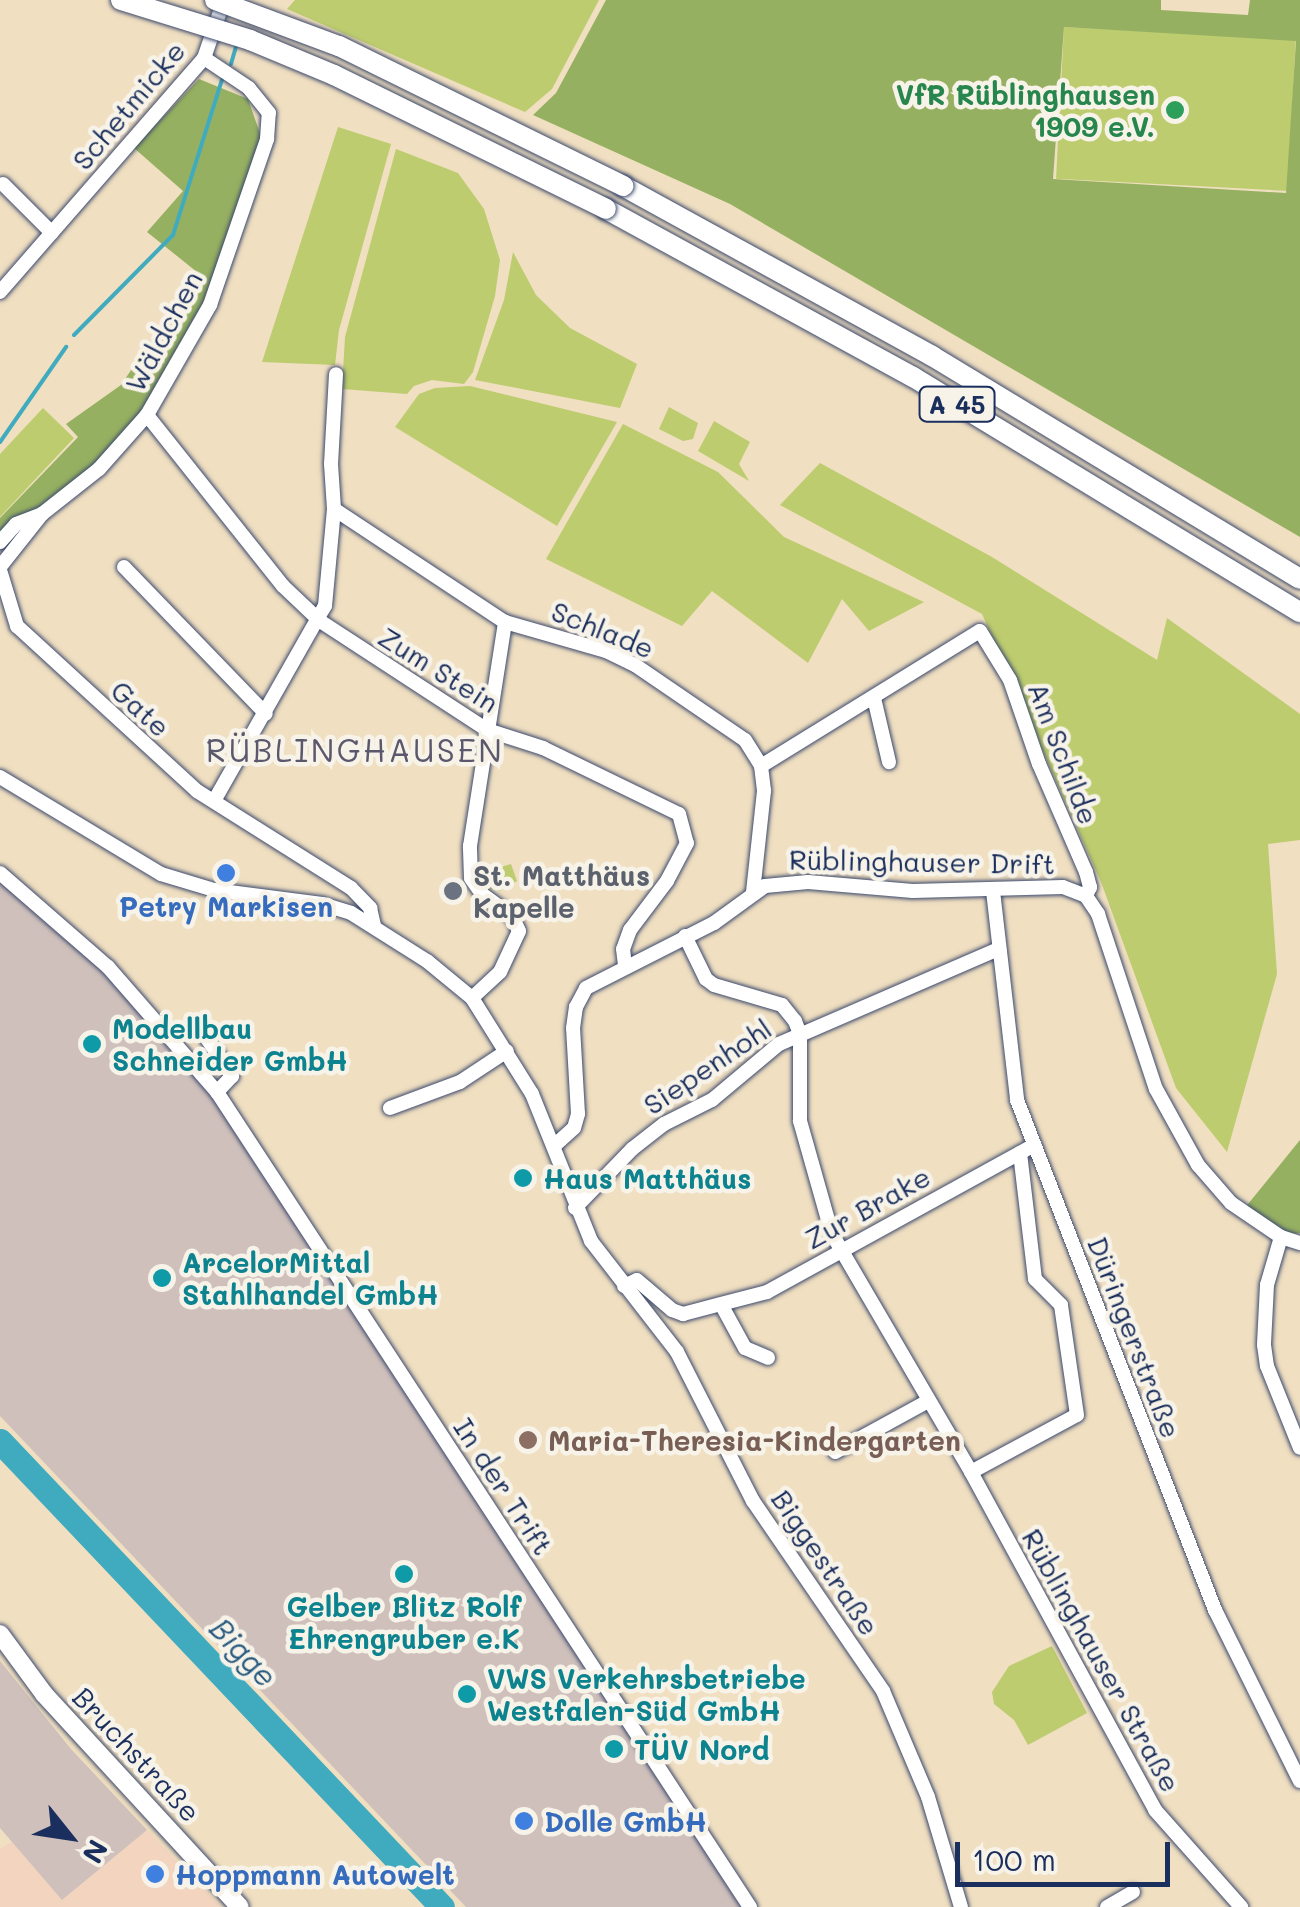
<!DOCTYPE html>
<html>
<head>
<meta charset="utf-8">
<style>
  body { margin:0 }
  #map { position:relative; width:1300px; height:1907px; overflow:hidden; background:#f0dfc1; font-family:Mali,sans-serif }
  div>[style] { position:absolute }
  [style*='--x'] { left:calc(var(--x)*1px); top:calc(var(--y)*1px); width:calc(var(--w)*1px); rotate:calc(var(--a)*1deg) }
  .built>* { inset:0; background:#f3d4bf }
  .industrial>* { inset:0; background:#cfc0bb }
  .green>* { inset:0; background:#bdcc6e; transform-origin:0 0 }
  .forest>* { inset:0; background:#96b061 }
  .stream>* { height:4px; margin:-2px; padding:0 2px; transform-origin:2px; border-radius:2px; background:#40abbf }
  .river>* { height:25px; margin:-12.5px; padding:0 12.5px; transform-origin:12.5px; border-radius:12.5px; background:#40abbf }
  .roads { filter:drop-shadow(0 0 2px #3b496d) drop-shadow(0 0 2px #3b496d) }
  .minor>* { height:14px; margin:-7px; padding:0 7px; transform-origin:7px; border-radius:7px; background:#fff }
  .major>* { height:18px; margin:-9px; padding:0 9px; transform-origin:9px; border-radius:9px; background:#fff }
  .highway>* { height:20px; margin:-10px; padding:0 10px; transform-origin:10px; border-radius:10px; background:#fff }
  .bridges { filter:drop-shadow(0 0 2px #3b496d) drop-shadow(0 0 2px #3b496d) }
  .highway-bridge>* { height:20px; margin:-10px; padding:0 10px; transform-origin:10px; border-radius:10px; background:#fff }
  .dots>* { width:28px; height:28px; translate:-50% -50%; box-sizing:border-box; border:5px solid #f7f3e8; border-radius:50% }
  span { translate:-50% -50%; white-space:nowrap; text-align:center; line-height:1.15; -webkit-text-stroke:9px #f7f3e8; paint-order:stroke }
  .shield-label span { padding:2px 8px; background:#f7f3e8; border:2px solid; border-radius:8px; -webkit-text-stroke-width:0 }
  .shield-label { font-size:25px; color:#1b2f5e; font-weight:700 }
  .leisure-label { font-size:28px; color:#27864d; font-weight:700 }
  .right { translate:-100% -50%; text-align:right }
  .street-label { font-size:28px; color:#1b2f5e }
  .worship-label { font-size:28px; color:#5b616d; font-weight:700 }
  .left { translate:0 -50%; text-align:left }
  .shop-label { font-size:28px; color:#366cbe; font-weight:700 }
  .culture-label { font-size:28px; color:#0d838f; font-weight:700 }
  .education-label { font-size:28px; color:#785e54; font-weight:700 }
  .water-label { font-size:30px; color:#285a80; font-style:italic }
  .quarter-label { font-size:32px; color:#5b576d; letter-spacing:2.5px }
  .north { position:absolute; left:20px; top:1787px; width:100px; height:100px; -webkit-text-stroke:8px #f7f3e8; paint-order:stroke; rotate:120deg; font-size:28px; font-weight:700; line-height:40px; text-align:center; color:#1b2f5e }
  .north::after { content:''; display:block; margin:auto; width:35px; height:45px; background:#1b2f5e; clip-path:polygon(50% 0,100% 100%,50% 72%,0 100%) }
  .scale { position:absolute; left:955px; top:1842px; width:215px; height:45px; box-sizing:border-box; border:5px solid #1b2f5e; border-top:0; padding-left:12px; font-size:30px; line-height:35px; white-space:nowrap; color:#1b2f5e; -webkit-text-stroke:8px #f7f3e8; paint-order:stroke }
</style>
</head>
<body>
<div id="map">
  <div class="built">
    <div style="clip-path:polygon(147px 1830px,221px 1907px,0 1907px,0 1849px,13px 1841px,62px 1900px)"></div>
  </div>
  <div class="industrial">
    <div style="clip-path:polygon(0 874px,57px 918px,217px 1093px,750px 1907px,466px 1907px,0 1416px)"></div>
    <div style="clip-path:polygon(0 1661px,71px 1749px,147px 1830px,62px 1900px,0 1828px)"></div>
  </div>
  <div class="green">
    <div style="clip-path:polygon(295px 0,599px 0,552px 89px,525px 112px,287px 9px)"></div>
    <div style="left:1064px;top:27px;width:232px;height:152px;rotate:3deg"></div>
    <div style="clip-path:polygon(338px 127px,391px 144px,339px 330px,335px 365px,262px 362px)"></div>
    <div style="clip-path:polygon(396px 149px,458px 173px,484px 209px,500px 260px,495px 296px,473px 372px,464px 384px,432px 380px,414px 386px,407px 394px,342px 389px,345px 337px)"></div>
    <div style="clip-path:polygon(513px 252px,536px 295px,570px 328px,637px 364px,620px 408px,475px 380px,504px 300px)"></div>
    <div style="clip-path:polygon(470px 386px,617px 422px,557px 526px,395px 427px,419px 394px,435px 388px)"></div>
    <div style="clip-path:polygon(669px 407px,698px 423px,693px 439px,683px 441px,659px 429px)"></div>
    <div style="clip-path:polygon(43px 408px,74px 438px,0 517px,0 454px)"></div>
    <div style="clip-path:polygon(714px 421px,750px 442px,739px 464px,749px 481px,698px 451px)"></div>
    <div style="clip-path:polygon(623px 424px,718px 472px,784px 537px,924px 602px,869px 631px,842px 599px,808px 663px,712px 591px,682px 626px,546px 559px)"></div>
    <div style="clip-path:polygon(820px 463px,992px 557px,1157px 660px,1167px 618px,1300px 714px,1300px 840px,1268px 844px,1277px 974px,1227px 1152px,1176px 1088px,1101px 882px,982px 614px,780px 505px)"></div>
    <div style="clip-path:polygon(511px 864px,517px 881px,500px 891px,486px 888px,478px 874px)"></div>
    <div style="clip-path:polygon(1052px 1646px,1087px 1713px,1028px 1745px,1014px 1720px,994px 1704px,992px 1692px,1009px 1666px)"></div>
  </div>
  <div class="forest">
    <div style="clip-path:polygon(evenodd,606px 0,1161px 0,1161px 10px,1248px 15px,1250px 0,1300px 0,1300px 537px,730px 204px,533px 115px,556px 93px,606px 0,1064px 27px,1296px 41px,1286px 193px,1053px 179px,1064px 27px)"></div>
    <div style="clip-path:polygon(199px 79px,248px 99px,263px 142px,213px 298px,161px 385px,100px 468px,0 546px,0 518px,78px 437px,66px 424px,121px 385px,197px 272px,147px 232px,183px 191px,134px 148px)"></div>
    <div style="clip-path:polygon(1300px 1140px,1300px 1233px,1286px 1234px,1244px 1209px)"></div>
  </div>
  <div class="stream">
    <div style="--x:231;--y:64;--w:22;--a:-74"></div>
    <div style="--x:74;--y:335;--w:141;--a:-45.3"></div>
    <div style="--x:173;--y:235;--w:163;--a:-72.5"></div>
    <div style="--x:0;--y:442;--w:116;--a:-55.2"></div>
  </div>
  <div class="river">
    <div style="--x:0;--y:1441;--w:642;--a:46.51"></div>
  </div>
  <div class="roads">
    <div class="minor">
      <div style="--x:3;--y:184;--w:69;--a:45"></div>
      <div style="--x:0;--y:292;--w:310;--a:-48.9"></div>
      <div style="--x:204;--y:58;--w:61;--a:-71"></div>
      <div style="--x:147;--y:415;--w:218;--a:51.5"></div>
      <div style="--x:283;--y:586;--w:51;--a:43.4"></div>
      <div style="--x:320;--y:621;--w:199;--a:33.1"></div>
      <div style="--x:487;--y:730;--w:59;--a:17.8"></div>
      <div style="--x:543;--y:748;--w:151;--a:25.9"></div>
      <div style="--x:679;--y:814;--w:30;--a:75"></div>
      <div style="--x:687;--y:843;--w:43;--a:117.8"></div>
      <div style="--x:667;--y:881;--w:61;--a:127.1"></div>
      <div style="--x:630;--y:930;--w:20;--a:110"></div>
      <div style="--x:623;--y:949;--w:16;--a:83"></div>
      <div style="--x:334;--y:509;--w:205;--a:33.5"></div>
      <div style="--x:505;--y:622;--w:105;--a:16"></div>
      <div style="--x:606;--y:651;--w:32;--a:26"></div>
      <div style="--x:635;--y:665;--w:133;--a:34.3"></div>
      <div style="--x:745;--y:740;--w:31;--a:58"></div>
      <div style="--x:761;--y:766;--w:25;--a:83"></div>
      <div style="--x:764;--y:791;--w:102;--a:96.2"></div>
      <div style="--x:0;--y:542;--w:24;--a:-48"></div>
      <div style="--x:16;--y:524;--w:28;--a:-21"></div>
      <div style="--x:42;--y:514;--w:73;--a:-38.3"></div>
      <div style="--x:99;--y:469;--w:72;--a:-48.4"></div>
      <div style="--x:147;--y:415;--w:127;--a:-60.2"></div>
      <div style="--x:210;--y:305;--w:176;--a:-71"></div>
      <div style="--x:267;--y:139;--w:26;--a:-86"></div>
      <div style="--x:269;--y:113;--w:32;--a:-129"></div>
      <div style="--x:249;--y:88;--w:54;--a:-146.3"></div>
      <div style="--x:0;--y:567;--w:68;--a:-51.6"></div>
      <div style="--x:124;--y:567;--w:204;--a:46"></div>
      <div style="--x:0;--y:570;--w:59;--a:73.1"></div>
      <div style="--x:17;--y:626;--w:244;--a:42.5"></div>
      <div style="--x:197;--y:791;--w:182;--a:32.2"></div>
      <div style="--x:351;--y:888;--w:28;--a:46"></div>
      <div style="--x:370;--y:908;--w:18;--a:77"></div>
      <div style="--x:874;--y:698;--w:66;--a:76.8"></div>
      <div style="--x:761;--y:766;--w:257;--a:-31.7"></div>
      <div style="--x:980;--y:631;--w:57;--a:58.5"></div>
      <div style="--x:1010;--y:680;--w:89;--a:71"></div>
      <div style="--x:1039;--y:764;--w:118;--a:66.5"></div>
      <div style="--x:1086;--y:872;--w:16;--a:75"></div>
      <div style="--x:1090;--y:887;--w:10;--a:114"></div>
      <div style="--x:0;--y:777;--w:188;--a:31.1"></div>
      <div style="--x:161;--y:874;--w:55;--a:16.8"></div>
      <div style="--x:214;--y:890;--w:109;--a:7.4"></div>
      <div style="--x:322;--y:904;--w:30;--a:17"></div>
      <div style="--x:351;--y:913;--w:90;--a:32.3"></div>
      <div style="--x:427;--y:961;--w:58;--a:39.4"></div>
      <div style="--x:472;--y:998;--w:113;--a:58"></div>
      <div style="--x:532;--y:1094;--w:158;--a:68.1"></div>
      <div style="--x:591;--y:1241;--w:140;--a:52.2"></div>
      <div style="--x:677;--y:1352;--w:167;--a:63"></div>
      <div style="--x:753;--y:1501;--w:230;--a:55.6"></div>
      <div style="--x:883;--y:1691;--w:115;--a:67"></div>
      <div style="--x:928;--y:1797;--w:115;--a:73.3"></div>
      <div style="--x:214;--y:801;--w:224;--a:-60.4"></div>
      <div style="--x:325;--y:606;--w:97;--a:-84.7"></div>
      <div style="--x:334;--y:509;--w:45;--a:-93.8"></div>
      <div style="--x:331;--y:464;--w:90;--a:-86.8"></div>
      <div style="--x:0;--y:873;--w:143;--a:41"></div>
      <div style="--x:108;--y:967;--w:166;--a:48.9"></div>
      <div style="--x:217;--y:1092;--w:974;--a:56.82"></div>
      <div style="--x:993;--y:891;--w:210;--a:83.4"></div>
      <div style="--x:1017;--y:1100;--w:547;--a:68.78"></div>
      <div style="--x:1215;--y:1610;--w:191;--a:63.6"></div>
      <div style="--x:685;--y:936;--w:48;--a:64"></div>
      <div style="--x:706;--y:979;--w:10;--a:37"></div>
      <div style="--x:714;--y:985;--w:71;--a:16.4"></div>
      <div style="--x:782;--y:1005;--w:21;--a:51"></div>
      <div style="--x:795;--y:1021;--w:14;--a:69"></div>
      <div style="--x:800;--y:1034;--w:87;--a:90"></div>
      <div style="--x:800;--y:1121;--w:117;--a:74.2"></div>
      <div style="--x:832;--y:1234;--w:276;--a:59.7"></div>
      <div style="--x:971;--y:1472;--w:385;--a:61.4"></div>
      <div style="--x:1155;--y:1810;--w:130;--a:48.4"></div>
      <div style="--x:472;--y:998;--w:38;--a:-43"></div>
      <div style="--x:500;--y:972;--w:45;--a:-65.1"></div>
      <div style="--x:519;--y:931;--w:17;--a:-115"></div>
      <div style="--x:512;--y:916;--w:37;--a:-144"></div>
      <div style="--x:482;--y:894;--w:19;--a:-125"></div>
      <div style="--x:471;--y:878;--w:32;--a:-92"></div>
      <div style="--x:470;--y:846;--w:227;--a:-81.1"></div>
      <div style="--x:200;--y:1028;--w:58;--a:56.3"></div>
      <div style="--x:232;--y:1076;--w:22;--a:133"></div>
      <div style="--x:390;--y:1108;--w:75;--a:-20.4"></div>
      <div style="--x:460;--y:1082;--w:56;--a:-33.4"></div>
      <div style="--x:555;--y:1145;--w:25;--a:-42"></div>
      <div style="--x:574;--y:1128;--w:15;--a:-74"></div>
      <div style="--x:578;--y:1114;--w:86;--a:-93.3"></div>
      <div style="--x:573;--y:1028;--w:21;--a:-82"></div>
      <div style="--x:576;--y:1007;--w:21;--a:-62"></div>
      <div style="--x:586;--y:988;--w:144;--a:-26.9"></div>
      <div style="--x:714;--y:923;--w:63;--a:-36"></div>
      <div style="--x:765;--y:886;--w:43;--a:-5.3"></div>
      <div style="--x:808;--y:882;--w:105;--a:4.9"></div>
      <div style="--x:913;--y:891;--w:150;--a:-1.5"></div>
      <div style="--x:1063;--y:887;--w:25;--a:21"></div>
      <div style="--x:1086;--y:896;--w:22;--a:56"></div>
      <div style="--x:1098;--y:914;--w:184;--a:71.7"></div>
      <div style="--x:1156;--y:1089;--w:87;--a:61.1"></div>
      <div style="--x:1198;--y:1165;--w:50;--a:49"></div>
      <div style="--x:1231;--y:1203;--w:60;--a:34.2"></div>
      <div style="--x:1281;--y:1237;--w:20;--a:18"></div>
      <div style="--x:575;--y:1208;--w:82;--a:-46"></div>
      <div style="--x:632;--y:1149;--w:41;--a:-38"></div>
      <div style="--x:664;--y:1124;--w:54;--a:-26.6"></div>
      <div style="--x:712;--y:1100;--w:87;--a:-39.9"></div>
      <div style="--x:779;--y:1044;--w:240;--a:-23.4"></div>
      <div style="--x:1281;--y:1237;--w:50;--a:106.3"></div>
      <div style="--x:1267;--y:1285;--w:60;--a:92.9"></div>
      <div style="--x:1264;--y:1345;--w:21;--a:82"></div>
      <div style="--x:1267;--y:1366;--w:88;--a:68.1"></div>
      <div style="--x:624;--y:1286;--w:14;--a:-25"></div>
      <div style="--x:637;--y:1280;--w:46;--a:40.6"></div>
      <div style="--x:672;--y:1310;--w:12;--a:20"></div>
      <div style="--x:683;--y:1314;--w:87;--a:-14.7"></div>
      <div style="--x:767;--y:1292;--w:305;--a:-28.8"></div>
      <div style="--x:722;--y:1306;--w:48;--a:61.3"></div>
      <div style="--x:745;--y:1348;--w:25;--a:23"></div>
      <div style="--x:835;--y:1452;--w:106;--a:-28.7"></div>
      <div style="--x:971;--y:1472;--w:120;--a:-28.3"></div>
      <div style="--x:1077;--y:1415;--w:111;--a:-98.3"></div>
      <div style="--x:1061;--y:1305;--w:37;--a:-135"></div>
      <div style="--x:1035;--y:1279;--w:127;--a:-96.8"></div>
      <div style="--x:1107;--y:1907;--w:30;--a:-30"></div>
    </div>
    <div class="major">
      <div style="--x:0;--y:1634;--w:74;--a:53.7"></div>
      <div style="--x:44;--y:1694;--w:289;--a:47.4"></div>
    </div>
    <div class="highway">
      <div style="--x:623;--y:186;--w:353;--a:28.8"></div>
      <div style="--x:932;--y:356;--w:430;--a:31.2"></div>
      <div style="--x:606;--y:209;--w:350;--a:28.7"></div>
      <div style="--x:913;--y:377;--w:453;--a:31.3"></div>
    </div>
  </div>
  <div class="bridges">
    <div class="highway-bridge">
      <div style="--x:121;--y:0;--w:135;--a:17.2"></div>
      <div style="--x:250;--y:40;--w:91;--a:22.6"></div>
      <div style="--x:334;--y:75;--w:303;--a:26.2"></div>
      <div style="--x:215;--y:0;--w:132;--a:20.4"></div>
      <div style="--x:339;--y:46;--w:317;--a:26.2"></div>
    </div>
  </div>
  <div class="dots">
    <div style="left:1175px;top:110px;background:#2e9e5b"></div>
    <div style="left:226px;top:873px;background:#3f7fe0"></div>
    <div style="left:453px;top:891px;background:#6b7280"></div>
    <div style="left:92px;top:1044px;background:#0f9aa8"></div>
    <div style="left:523px;top:1178px;background:#0f9aa8"></div>
    <div style="left:162px;top:1278px;background:#0f9aa8"></div>
    <div style="left:528px;top:1440px;background:#8d6e63"></div>
    <div style="left:404px;top:1574px;background:#0f9aa8"></div>
    <div style="left:467px;top:1694px;background:#0f9aa8"></div>
    <div style="left:614px;top:1749px;background:#0f9aa8"></div>
    <div style="left:524px;top:1821px;background:#3f7fe0"></div>
    <div style="left:155px;top:1874px;background:#3f7fe0"></div>
  </div>
  <div class="shield-label">
    <span style="left:957px;top:404px">A 45</span>
  </div>
  <div class="leisure-label">
    <span class="right" style="left:1155px;top:110px">VfR Rüblinghausen<br>1909 e.V.</span>
  </div>
  <div class="street-label">
    <span style="left:128px;top:105px;rotate:-50deg">Schetmicke</span>
    <span style="left:163px;top:331px;rotate:-62deg">Wäldchen</span>
    <span style="left:603px;top:629px;rotate:22deg">Schlade</span>
    <span style="left:439px;top:669px;rotate:32deg">Zum Stein</span>
    <span style="left:141px;top:708px;rotate:42deg">Gate</span>
    <span style="left:1064px;top:753px;rotate:69deg">Am Schilde</span>
    <span style="left:922px;top:861px;rotate:1deg">Rüblinghauser Drift</span>
    <span style="left:707px;top:1066px;rotate:-34deg">Siepenhohl</span>
    <span style="left:867px;top:1207px;rotate:-29deg">Zur Brake</span>
    <span style="left:1135px;top:1337px;rotate:69deg">Düringerstraße</span>
    <span style="left:504px;top:1486px;rotate:57deg">In der Trift</span>
    <span style="left:826px;top:1562px;rotate:56deg">Biggestraße</span>
    <span style="left:1102px;top:1660px;rotate:61deg">Rüblinghauser Straße</span>
    <span style="left:137px;top:1754px;rotate:47deg">Bruchstraße</span>
  </div>
  <div class="worship-label">
    <span class="left" style="left:473px;top:891px">St. Matthäus<br>Kapelle</span>
  </div>
  <div class="shop-label">
    <span style="left:226px;top:906px">Petry Markisen</span>
    <span class="left" style="left:544px;top:1821px">Dolle GmbH</span>
    <span class="left" style="left:175px;top:1874px">Hoppmann Autowelt</span>
  </div>
  <div class="culture-label">
    <span class="left" style="left:112px;top:1044px">Modellbau<br>Schneider GmbH</span>
    <span class="left" style="left:543px;top:1178px">Haus Matthäus</span>
    <span class="left" style="left:182px;top:1278px">ArcelorMittal<br>Stahlhandel GmbH</span>
    <span style="left:404px;top:1622px">Gelber Blitz Rolf<br>Ehrengruber e.K</span>
    <span class="left" style="left:487px;top:1694px">VWS Verkehrsbetriebe<br>Westfalen-Süd GmbH</span>
    <span class="left" style="left:634px;top:1749px">TÜV Nord</span>
  </div>
  <div class="education-label">
    <span class="left" style="left:548px;top:1440px">Maria-Theresia-Kindergarten</span>
  </div>
  <div class="water-label">
    <span style="left:244px;top:1652px;rotate:47deg">Bigge</span>
  </div>
  <div class="quarter-label">
    <span style="left:355px;top:749px">RÜBLINGHAUSEN</span>
  </div>
  <div class="north">N</div>
  <div class="scale">100 m</div>
</div>
</body>
</html>
